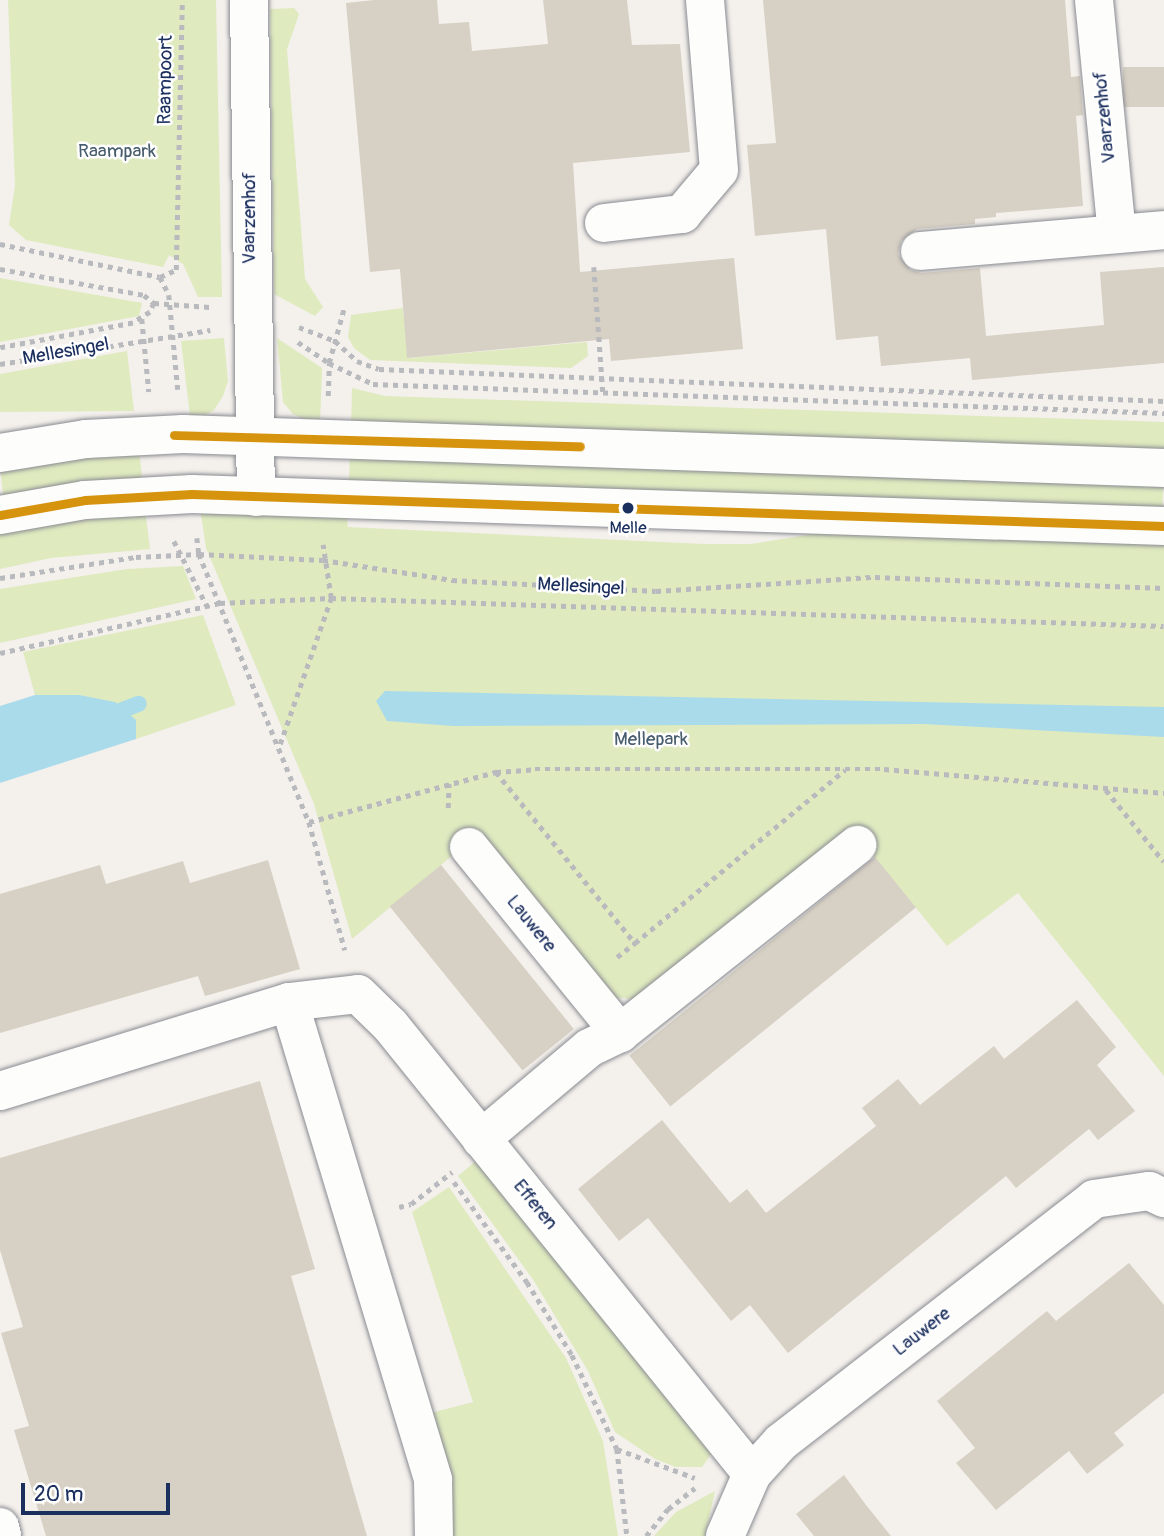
<!DOCTYPE html>
<html>
<head>
<meta charset="utf-8">
<style>
  body { margin:0 }
  #map { position:relative; width:1164px; height:1536px; overflow:hidden; background:#f4f0ec; font-family:Pangolin,sans-serif }
  div>[style] { position:absolute }
  [style*='--x'] { left:calc(var(--x)*1px); top:calc(var(--y)*1px); width:calc(var(--w)*1px); rotate:calc(var(--a)*1deg) }
  .green>* { inset:0; background:#dfeabf; transform-origin:0 0 }
  .water>* { inset:0; background:#aadbeb }
  .stream>* { height:16px; margin:-8px; padding:0 8px; transform-origin:8px; border-radius:8px; background:#aadbeb }
  .building>* { inset:0; background:#d7d0c4; transform-origin:0 0 }
  .path>* { height:4.5px; margin-top:-2.25px; transform-origin:0; background:repeating-linear-gradient(90deg,#b8babe 0 5px,transparent 0 10px) }
  .roads { filter:drop-shadow(0 0 2px #898b92) drop-shadow(0 0 2px #898b92) }
  .minor>* { height:38px; margin:-19px; padding:0 19px; transform-origin:19px; border-radius:19px; background:#fdfdfc }
  .bus-1>* { height:9px; margin:-4.5px; padding:0 4.5px; transform-origin:4.5px; border-radius:4.5px; background:#d6940e }
  .dots>* { width:19px; height:19px; translate:-50% -50%; box-sizing:border-box; border:4px solid #fff; border-radius:50% }
  span { translate:-50% -50%; white-space:nowrap; text-align:center; line-height:1.15; -webkit-text-stroke:5px #fff; paint-order:stroke }
  .bus-label { font-size:17px; color:#1b2f5e }
  .street-label { font-size:19px; color:#1b2f5e }
  .park-label { font-size:19px; color:#485d6d }
  .scale { position:absolute; left:21px; top:1483px; width:149px; height:32px; box-sizing:border-box; border:4px solid #1b2f5e; border-top:0; padding-left:9px; font-size:21px; line-height:24px; white-space:nowrap; color:#1b2f5e; -webkit-text-stroke:5px #fff; paint-order:stroke }
</style>
</head>
<body>
<div id="map">
  <div class="green">
    <div style="clip-path:polygon(8px 0,216px 0,222px 297px,198px 297px,183px 264px,169px 255px,163px 267px,26px 240px,9px 225px,15px 186px)"></div>
    <div style="clip-path:polygon(294px 8px,299px 14px,287px 49px,305px 279px,323px 307px,315px 316px,274px 294px,270px 9px)"></div>
    <div style="clip-path:polygon(0 278px,142px 303px,139px 316px,0 342px)"></div>
    <div style="clip-path:polygon(403px 308px,408px 358px,587px 342px,588px 356px,571px 368px,370px 360px,354px 348px,348px 337px,351px 315px)"></div>
    <div style="clip-path:polygon(224px 338px,228px 381px,223px 396px,214px 410px,191px 424px,181px 341px)"></div>
    <div style="clip-path:polygon(277px 338px,322px 368px,320px 426px,293px 414px,283px 402px)"></div>
    <div style="clip-path:polygon(127px 351px,134px 411px,0 412px,0 374px)"></div>
    <div style="clip-path:polygon(352px 388px,385px 396px,1164px 422px,1164px 456px,351px 427px)"></div>
    <div style="left:139px;top:449px;width:36px;height:140px;rotate:84deg"></div>
    <div style="left:350px;top:451px;width:814px;height:37px;rotate:2deg"></div>
    <div style="clip-path:polygon(200px 508px,346px 512px,348px 527px,704px 544px,751px 544px,826px 532px,1164px 540px,1164px 1076px,1018px 893px,947px 946px,854px 832px,644px 1000px,609px 997px,459px 850px,352px 939px,314px 804px,206px 548px)"></div>
    <div style="clip-path:polygon(145px 509px,150px 549px,51px 558px,0 569px,0 527px)"></div>
    <div style="clip-path:polygon(183px 566px,196px 599px,0 643px,0 589px,127px 569px)"></div>
    <div style="clip-path:polygon(203px 615px,236px 705px,136px 739px,136px 720px,79px 695px,35px 695px,23px 652px)"></div>
    <div style="clip-path:polygon(477px 1160px,714px 1450px,702px 1467px,676px 1467px,655px 1459px,615px 1432px,588px 1371px,534px 1281px,458px 1176px)"></div>
    <div style="clip-path:polygon(449px 1187px,566px 1358px,603px 1441px,618px 1536px,451px 1536px,431px 1413px,473px 1402px,412px 1212px)"></div>
    <div style="clip-path:polygon(715px 1491px,705px 1536px,654px 1536px,676px 1512px)"></div>
  </div>
  <div class="water">
    <div style="clip-path:polygon(385px 691px,1164px 707px,1164px 737px,923px 724px,453px 726px,387px 721px,376px 701px)"></div>
    <div style="clip-path:polygon(35px 695px,79px 695px,115px 702px,136px 720px,136px 739px,0 783px,0 706px)"></div>
  </div>
  <div class="stream">
    <div style="--x:107;--y:716;--w:34;--a:-21"></div>
  </div>
  <div class="building">
    <div style="clip-path:polygon(374px 0,437px 0,439px 24px,469px 22px,472px 51px,548px 44px,543px 0,627px 0,632px 45px,680px 44px,690px 152px,573px 163px,580px 272px,734px 258px,743px 349px,611px 361px,609px 339px,407px 358px,400px 269px,370px 272px,346px 3px)"></div>
    <div style="clip-path:polygon(763px 0,1065px 0,1071px 77px,1080px 76px,1083px 115px,1076px 116px,1083px 206px,996px 213px,996px 217px,975px 219px,975px 224px,917px 229px,901px 241px,898px 254px,910px 270px,921px 273px,980px 268px,986px 336px,1104px 325px,1100px 272px,1164px 267px,1164px 363px,972px 380px,970px 358px,881px 366px,878px 336px,836px 340px,826px 229px,755px 236px,747px 145px,776px 143px)"></div>
    <div style="left:1164px;top:67px;width:40px;height:41px;rotate:90deg"></div>
    <div style="left:875px;top:857px;width:65px;height:316px;rotate:51deg"></div>
    <div style="clip-path:polygon(268px 860px,300px 969px,205px 996px,198px 976px,0 1033px,0 894px,100px 865px,106px 884px,183px 861px,190px 883px)"></div>
    <div style="left:441px;top:865px;width:211px;height:66px;rotate:51deg"></div>
    <div style="clip-path:polygon(1077px 1000px,1116px 1047px,1097px 1065px,1135px 1111px,1098px 1140px,1089px 1129px,1016px 1188px,1006px 1176px,788px 1353px,750px 1305px,731px 1321px,648px 1218px,619px 1241px,578px 1189px,662px 1120px,730px 1203px,747px 1189px,766px 1213px,876px 1126px,862px 1108px,898px 1079px,920px 1105px,994px 1046px,1004px 1059px)"></div>
    <div style="clip-path:polygon(260px 1081px,315px 1269px,291px 1276px,367px 1536px,46px 1536px,14px 1430px,29px 1426px,1px 1333px,23px 1327px,0 1250px,0 1158px)"></div>
    <div style="clip-path:polygon(1129px 1263px,1164px 1305px,1164px 1393px,1114px 1433px,1124px 1445px,1087px 1474px,1069px 1451px,996px 1510px,956px 1463px,975px 1448px,937px 1401px,1047px 1311px,1056px 1321px)"></div>
    <div style="clip-path:polygon(844px 1475px,866px 1505px,891px 1536px,814px 1536px,796px 1514px)"></div>
  </div>
  <div class="path">
    <div style="--x:0;--y:244;--w:163;--a:11.7"></div>
    <div style="--x:160;--y:277;--w:20;--a:63"></div>
    <div style="--x:169;--y:295;--w:95;--a:84.6"></div>
    <div style="--x:594;--y:267;--w:125;--a:85.9"></div>
    <div style="--x:0;--y:269;--w:146;--a:10.2"></div>
    <div style="--x:144;--y:295;--w:13;--a:39"></div>
    <div style="--x:154;--y:303;--w:10;--a:114"></div>
    <div style="--x:150;--y:312;--w:20;--a:147"></div>
    <div style="--x:133;--y:323;--w:135;--a:169.4"></div>
    <div style="--x:160;--y:277;--w:17;--a:-24"></div>
    <div style="--x:176;--y:270;--w:270;--a:-88.7"></div>
    <div style="--x:154;--y:303;--w:56;--a:4.1"></div>
    <div style="--x:142;--y:319;--w:73;--a:84.5"></div>
    <div style="--x:299;--y:327;--w:39;--a:21"></div>
    <div style="--x:335;--y:341;--w:30;--a:42"></div>
    <div style="--x:357;--y:361;--w:23;--a:20"></div>
    <div style="--x:379;--y:369;--w:786;--a:2.33"></div>
    <div style="--x:298;--y:342;--w:37;--a:34"></div>
    <div style="--x:329;--y:363;--w:49;--a:25.5"></div>
    <div style="--x:373;--y:384;--w:792;--a:2.1"></div>
    <div style="--x:0;--y:364;--w:213;--a:-9.2"></div>
    <div style="--x:328;--y:396;--w:33;--a:-88"></div>
    <div style="--x:329;--y:363;--w:57;--a:-74.7"></div>
    <div style="--x:197;--y:538;--w:16;--a:83"></div>
    <div style="--x:199;--y:554;--w:290;--a:67.7"></div>
    <div style="--x:309;--y:822;--w:133;--a:74.3"></div>
    <div style="--x:174;--y:541;--w:73;--a:63.1"></div>
    <div style="--x:0;--y:578;--w:138;--a:-8.8"></div>
    <div style="--x:136;--y:557;--w:63;--a:-2.7"></div>
    <div style="--x:199;--y:554;--w:124;--a:2.8"></div>
    <div style="--x:323;--y:560;--w:131;--a:8.8"></div>
    <div style="--x:452;--y:580;--w:204;--a:3.1"></div>
    <div style="--x:656;--y:591;--w:219;--a:-3.7"></div>
    <div style="--x:875;--y:577;--w:289;--a:2.2"></div>
    <div style="--x:0;--y:653;--w:226;--a:-12.8"></div>
    <div style="--x:220;--y:603;--w:111;--a:-2.6"></div>
    <div style="--x:331;--y:598;--w:833;--a:1.93"></div>
    <div style="--x:280;--y:744;--w:155;--a:-70.7"></div>
    <div style="--x:331;--y:598;--w:54;--a:-98.6"></div>
    <div style="--x:496;--y:772;--w:220;--a:50.9"></div>
    <div style="--x:635;--y:943;--w:272;--a:-39.5"></div>
    <div style="--x:1106;--y:790;--w:92;--a:51.1"></div>
    <div style="--x:448;--y:808;--w:24;--a:-88"></div>
    <div style="--x:309;--y:822;--w:194;--a:-15"></div>
    <div style="--x:496;--y:772;--w:39;--a:-4"></div>
    <div style="--x:535;--y:769;--w:349;--a:0"></div>
    <div style="--x:884;--y:769;--w:281;--a:4.9"></div>
    <div style="--x:617;--y:957;--w:23;--a:-38"></div>
    <div style="--x:454;--y:1182;--w:124;--a:53.9"></div>
    <div style="--x:527;--y:1282;--w:86;--a:58.3"></div>
    <div style="--x:572;--y:1355;--w:104;--a:64.4"></div>
    <div style="--x:617;--y:1449;--w:88;--a:83.4"></div>
    <div style="--x:399;--y:1207;--w:12;--a:-14"></div>
    <div style="--x:411;--y:1204;--w:52;--a:-38"></div>
    <div style="--x:617;--y:1449;--w:83;--a:20.4"></div>
    <div style="--x:646;--y:1536;--w:35;--a:-51"></div>
    <div style="--x:668;--y:1509;--w:34;--a:-38"></div>
  </div>
  <div class="roads">
    <div class="minor">
      <div style="--x:249;--y:0;--w:497;--a:89.2"></div>
      <div style="--x:1094;--y:0;--w:235;--a:84.4"></div>
      <div style="--x:604;--y:223;--w:79;--a:-6.6"></div>
      <div style="--x:682;--y:214;--w:57;--a:-49.9"></div>
      <div style="--x:719;--y:170;--w:171;--a:-94.7"></div>
      <div style="--x:920;--y:251;--w:245;--a:-4.9"></div>
      <div style="--x:0;--y:453;--w:87;--a:-9.2"></div>
      <div style="--x:86;--y:439;--w:97;--a:-3"></div>
      <div style="--x:183;--y:434;--w:982;--a:1.98"></div>
      <div style="--x:0;--y:515;--w:86;--a:-10"></div>
      <div style="--x:85;--y:500;--w:107;--a:-3.2"></div>
      <div style="--x:192;--y:494;--w:973;--a:1.89"></div>
      <div style="--x:469;--y:847;--w:240;--a:50.9"></div>
      <div style="--x:289;--y:1002;--w:499;--a:73.2"></div>
      <div style="--x:433;--y:1480;--w:56;--a:89"></div>
      <div style="--x:0;--y:1091;--w:302;--a:-17.1"></div>
      <div style="--x:289;--y:1002;--w:69;--a:-6.6"></div>
      <div style="--x:358;--y:994;--w:45;--a:44.1"></div>
      <div style="--x:390;--y:1025;--w:577;--a:51.12"></div>
      <div style="--x:481;--y:1139;--w:141;--a:-40.1"></div>
      <div style="--x:589;--y:1048;--w:34;--a:-26"></div>
      <div style="--x:620;--y:1033;--w:303;--a:-38.4"></div>
      <div style="--x:0;--y:1527;--w:9;--a:77"></div>
      <div style="--x:725;--y:1536;--w:68;--a:-66.5"></div>
      <div style="--x:752;--y:1474;--w:43;--a:-47.8"></div>
      <div style="--x:781;--y:1442;--w:396;--a:-37.8"></div>
      <div style="--x:1094;--y:1199;--w:56;--a:-8.3"></div>
      <div style="--x:1149;--y:1191;--w:17;--a:25"></div>
    </div>
  </div>
  <div class="bus-1">
    <div style="--x:174;--y:435;--w:406;--a:1.6"></div>
    <div style="--x:0;--y:515;--w:86;--a:-10"></div>
    <div style="--x:85;--y:500;--w:107;--a:-3.2"></div>
    <div style="--x:192;--y:494;--w:973;--a:1.89"></div>
  </div>
  <div class="dots">
    <div style="left:628px;top:508px;background:#1b2f5e"></div>
  </div>
  <div class="bus-label">
    <span style="left:628px;top:528px">Melle</span>
  </div>
  <div class="street-label">
    <span style="left:166px;top:80px;rotate:-89deg">Raampoort</span>
    <span style="left:1105px;top:117px;rotate:-96deg">Vaarzenhof</span>
    <span style="left:250px;top:218px;rotate:-90deg">Vaarzenhof</span>
    <span style="left:66px;top:352px;rotate:-10deg">Mellesingel</span>
    <span style="left:581px;top:587px;rotate:3deg">Mellesingel</span>
    <span style="left:531px;top:924px;rotate:51deg">Lauwere</span>
    <span style="left:535px;top:1205px;rotate:51deg">Efferen</span>
    <span style="left:922px;top:1332px;rotate:-38deg">Lauwere</span>
  </div>
  <div class="park-label">
    <span style="left:117px;top:152px">Raampark</span>
    <span style="left:651px;top:740px">Mellepark</span>
  </div>
  <div class="scale">20 m</div>
</div>
</body>
</html>
